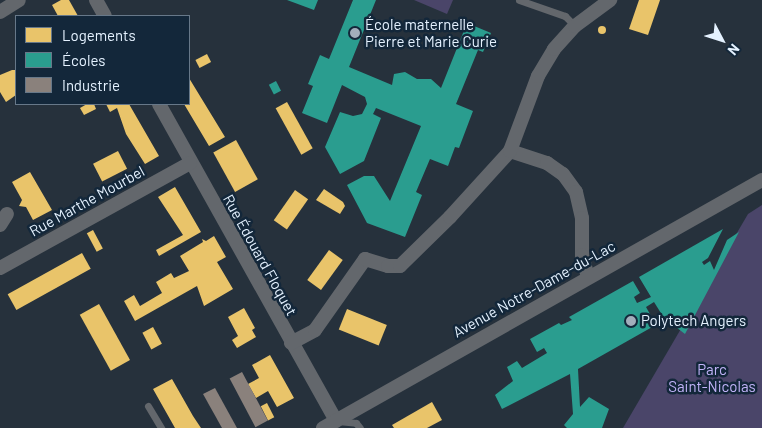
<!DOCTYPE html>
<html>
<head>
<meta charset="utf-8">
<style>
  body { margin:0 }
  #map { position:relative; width:762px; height:428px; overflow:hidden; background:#26313c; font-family:Barlow,sans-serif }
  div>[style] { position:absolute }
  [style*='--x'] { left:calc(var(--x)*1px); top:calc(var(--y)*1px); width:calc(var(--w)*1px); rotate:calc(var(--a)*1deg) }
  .green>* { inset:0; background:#4a4569 }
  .homes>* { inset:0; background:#e9c46a; transform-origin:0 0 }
  .round { border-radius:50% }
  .schools>* { inset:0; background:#2a9d8f; transform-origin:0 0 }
  .industry>* { inset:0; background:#8a817c; transform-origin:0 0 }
  .service>* { height:7px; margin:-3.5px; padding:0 3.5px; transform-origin:3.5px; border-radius:3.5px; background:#63676c }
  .minor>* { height:14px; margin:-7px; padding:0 7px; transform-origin:7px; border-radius:7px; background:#63676c }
  .dots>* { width:14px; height:14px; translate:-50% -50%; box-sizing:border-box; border:2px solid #13273a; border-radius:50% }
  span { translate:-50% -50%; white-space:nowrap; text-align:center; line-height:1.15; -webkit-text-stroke:5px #13273a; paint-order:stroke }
  .poi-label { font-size:15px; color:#e5f2ff }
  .left { translate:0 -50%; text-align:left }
  .street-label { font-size:15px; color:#e5f2ff }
  .park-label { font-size:15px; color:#c1b3f8 }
  .legend { position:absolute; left:15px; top:15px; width:175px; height:90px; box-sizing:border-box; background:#13273a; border:1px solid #677889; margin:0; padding:6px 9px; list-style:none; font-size:15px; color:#e5f2ff }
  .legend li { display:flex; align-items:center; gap:10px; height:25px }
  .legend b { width:25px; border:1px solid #677889 }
  .north { position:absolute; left:697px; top:15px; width:50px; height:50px; -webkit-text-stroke:4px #13273a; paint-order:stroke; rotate:130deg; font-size:14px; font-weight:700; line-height:20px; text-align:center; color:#e5f2ff }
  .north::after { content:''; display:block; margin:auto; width:18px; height:22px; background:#e5f2ff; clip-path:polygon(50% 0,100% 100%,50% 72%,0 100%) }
</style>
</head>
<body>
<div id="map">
  <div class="green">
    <div style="clip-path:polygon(414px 0,453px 0,447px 14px)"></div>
    <div style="clip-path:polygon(762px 205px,762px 428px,623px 428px,748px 214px)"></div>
  </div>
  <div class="homes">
    <div style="clip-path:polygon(61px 0,69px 0,78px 16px,58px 16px,52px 5px)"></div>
    <div style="clip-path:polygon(639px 0,660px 0,648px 35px,629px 29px)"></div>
    <div class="round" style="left:598px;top:26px;width:8px;height:8px"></div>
    <div style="left:207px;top:54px;width:9px;height:13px;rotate:63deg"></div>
    <div style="clip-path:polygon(12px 70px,16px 70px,16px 95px,6px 102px,0 92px,0 75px)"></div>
    <div style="clip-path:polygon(189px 78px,225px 137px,209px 146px,184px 104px,189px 104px)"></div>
    <div style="left:287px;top:102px;width:53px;height:13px;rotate:61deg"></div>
    <div style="clip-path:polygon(87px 104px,94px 104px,96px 109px,84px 115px,80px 108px)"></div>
    <div style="clip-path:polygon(106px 104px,129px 104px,159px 156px,145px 164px,126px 134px,117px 108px,110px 112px)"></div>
    <div style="left:236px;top:140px;width:45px;height:26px;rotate:61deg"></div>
    <div style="left:118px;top:151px;width:20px;height:28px;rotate:63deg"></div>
    <div style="clip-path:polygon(30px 172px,52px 210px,33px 220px,26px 207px,19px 206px,22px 200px,12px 182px)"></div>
    <div style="clip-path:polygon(175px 187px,201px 232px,159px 256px,156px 250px,183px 235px,158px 197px)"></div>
    <div style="clip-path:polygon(324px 189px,343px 202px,345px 206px,340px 214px,316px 200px)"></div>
    <div style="left:295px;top:190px;width:16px;height:37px;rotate:35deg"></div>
    <div style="left:93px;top:230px;width:21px;height:7px;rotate:62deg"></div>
    <div style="clip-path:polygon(214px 236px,226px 257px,217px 262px,233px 289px,204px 306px,197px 286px,135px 321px,124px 301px,134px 295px,140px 306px,162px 293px,156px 282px,171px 273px,174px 278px,189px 271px,180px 256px,203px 242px,202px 239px,206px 241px)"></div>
    <div style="left:329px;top:250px;width:17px;height:37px;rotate:36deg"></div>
    <div style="left:82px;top:253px;width:18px;height:85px;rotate:61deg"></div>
    <div style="left:99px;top:304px;width:64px;height:22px;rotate:61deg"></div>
    <div style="clip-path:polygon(244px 308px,255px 328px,252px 330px,256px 337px,237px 348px,232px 340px,238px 336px,228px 317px)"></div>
    <div style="left:347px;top:309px;width:43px;height:22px;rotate:22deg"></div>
    <div style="left:153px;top:327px;width:19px;height:12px;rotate:62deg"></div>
    <div style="clip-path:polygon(270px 355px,294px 398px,277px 407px,268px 391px,256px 398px,248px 384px,259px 378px,252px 365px)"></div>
    <div style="clip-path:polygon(172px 379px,193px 416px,201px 428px,175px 428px,153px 389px)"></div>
    <div style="clip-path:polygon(432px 402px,442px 420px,427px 428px,394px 428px,392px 425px)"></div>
    <div style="left:267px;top:403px;width:16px;height:7px;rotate:63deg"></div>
  </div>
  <div class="schools">
    <div style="clip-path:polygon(287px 0,318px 0,314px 10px)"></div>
    <div style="clip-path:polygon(353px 0,376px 0,349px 67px,392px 85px,394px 74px,405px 72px,417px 79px,431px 79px,441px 88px,467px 23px,491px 33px,483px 52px,478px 50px,456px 104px,473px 111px,459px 148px,455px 147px,448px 166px,430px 159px,416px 192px,422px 195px,405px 237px,367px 223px,347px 185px,364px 176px,374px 176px,390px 201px,421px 126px,376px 108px,373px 114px,381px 118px,364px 161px,340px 174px,325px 147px,340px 112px,353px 116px,362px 114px,367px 104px,365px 97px,342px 85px,327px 123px,302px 113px,313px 86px,308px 84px,320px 55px,329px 59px)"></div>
    <div style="left:276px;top:81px;width:11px;height:8px;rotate:63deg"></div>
    <div style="clip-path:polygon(723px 229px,708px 258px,702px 262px,704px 265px,710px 261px,714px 270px,727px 240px,739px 232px,685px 334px,664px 318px,654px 302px,646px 307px,655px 323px,654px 326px,578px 369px,580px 407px,589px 397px,609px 409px,602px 428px,567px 428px,564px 425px,573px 414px,570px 374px,502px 409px,495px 395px,513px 381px,507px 367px,517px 361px,522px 368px,547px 353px,544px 348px,537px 352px,530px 339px,559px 323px,561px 325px,572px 320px,569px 317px,633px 281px,640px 293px,634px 297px,637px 303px,651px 297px,639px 277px)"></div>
  </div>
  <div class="industry">
    <div style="left:242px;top:372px;width:55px;height:14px;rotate:62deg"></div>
    <div style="clip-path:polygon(215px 388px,237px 428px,222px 428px,203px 394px)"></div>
  </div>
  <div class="service">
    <div style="--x:519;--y:0;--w:49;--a:19.2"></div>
    <div style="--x:565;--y:16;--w:14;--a:45"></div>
    <div style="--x:148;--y:406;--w:26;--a:59"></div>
    <div style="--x:338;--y:421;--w:18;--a:6"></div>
    <div style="--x:356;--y:423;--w:6;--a:51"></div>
  </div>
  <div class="minor">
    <div style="--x:96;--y:0;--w:18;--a:61"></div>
    <div style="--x:0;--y:12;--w:22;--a:-32"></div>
    <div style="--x:159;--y:104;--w:363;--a:60.8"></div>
    <div style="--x:510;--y:151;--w:39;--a:18"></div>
    <div style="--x:547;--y:163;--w:19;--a:35"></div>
    <div style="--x:563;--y:174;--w:22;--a:54"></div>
    <div style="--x:576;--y:192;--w:27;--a:77"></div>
    <div style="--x:582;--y:218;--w:37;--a:90"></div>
    <div style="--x:582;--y:255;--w:23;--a:75"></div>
    <div style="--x:0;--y:225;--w:13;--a:-58"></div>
    <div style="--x:0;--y:268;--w:217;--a:-28.9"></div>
    <div style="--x:291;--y:343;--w:27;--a:-28"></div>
    <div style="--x:315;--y:330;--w:87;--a:-54.8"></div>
    <div style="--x:365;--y:259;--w:24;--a:17"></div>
    <div style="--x:388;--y:266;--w:12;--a:0"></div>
    <div style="--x:400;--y:266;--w:70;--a:-44.4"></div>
    <div style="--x:450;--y:217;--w:89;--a:-47.7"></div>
    <div style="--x:510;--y:151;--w:80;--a:-69.5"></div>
    <div style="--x:538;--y:76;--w:31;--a:-59"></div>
    <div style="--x:554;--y:49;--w:31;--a:-48"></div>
    <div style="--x:575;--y:26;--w:44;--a:-36.6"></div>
    <div style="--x:323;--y:428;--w:504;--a:-29.46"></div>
  </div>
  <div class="dots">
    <div style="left:355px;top:33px;background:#a2aebb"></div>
    <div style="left:631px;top:321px;background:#a2aebb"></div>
  </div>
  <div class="poi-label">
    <span class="left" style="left:365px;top:33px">École maternelle<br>Pierre et Marie Curie</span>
    <span class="left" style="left:641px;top:321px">Polytech Angers</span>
  </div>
  <div class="street-label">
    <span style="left:87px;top:201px;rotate:-29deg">Rue Marthe Mourbel</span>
    <span style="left:260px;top:255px;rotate:61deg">Rue Édouard Floquet</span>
    <span style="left:534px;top:289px;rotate:-29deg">Avenue Notre-Dame-du-Lac</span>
  </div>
  <div class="park-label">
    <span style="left:712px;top:378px">Parc<br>Saint-Nicolas</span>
  </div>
  <ul class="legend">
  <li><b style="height:14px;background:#e9c46a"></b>Logements</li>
  <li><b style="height:14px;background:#2a9d8f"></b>Écoles</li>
  <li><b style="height:14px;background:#8a817c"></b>Industrie</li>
  </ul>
  <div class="north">N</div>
</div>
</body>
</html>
